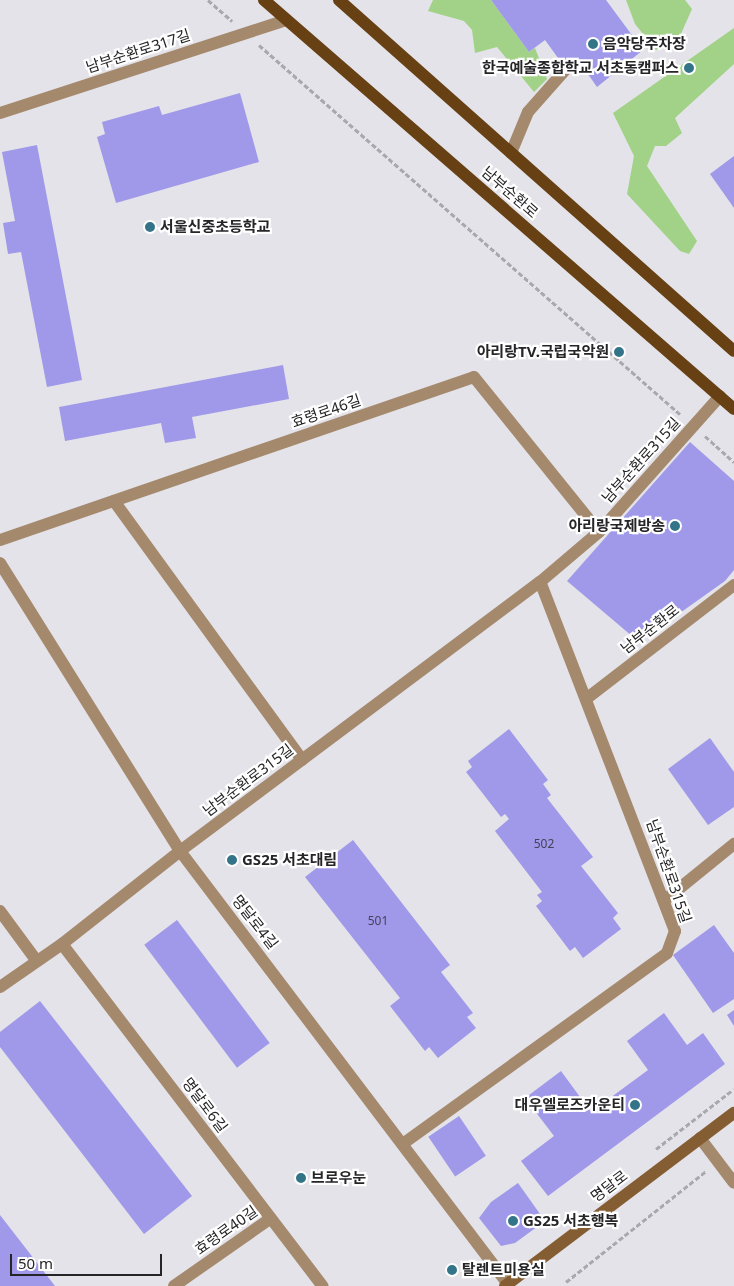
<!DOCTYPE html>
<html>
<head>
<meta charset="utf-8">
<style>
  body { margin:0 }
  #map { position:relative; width:734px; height:1286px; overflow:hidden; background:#e3e3e9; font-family:"Noto Sans","Noto Sans KR",sans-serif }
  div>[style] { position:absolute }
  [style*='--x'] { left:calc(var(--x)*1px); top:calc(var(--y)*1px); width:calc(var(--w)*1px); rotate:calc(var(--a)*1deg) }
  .green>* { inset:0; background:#a2d287 }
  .building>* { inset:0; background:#a099e9; transform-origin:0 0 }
  .path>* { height:3px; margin-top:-1.5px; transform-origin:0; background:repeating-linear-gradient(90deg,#a8a8ad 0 5px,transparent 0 7.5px) }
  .lane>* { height:12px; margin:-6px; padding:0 6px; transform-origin:6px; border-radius:6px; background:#a5896d }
  .street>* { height:12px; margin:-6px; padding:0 6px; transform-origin:6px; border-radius:6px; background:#a5896d }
  .secondary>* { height:12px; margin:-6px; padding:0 6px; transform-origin:6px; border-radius:6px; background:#855d32 }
  .primary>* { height:12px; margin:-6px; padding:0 6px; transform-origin:6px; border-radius:6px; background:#674014 }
  .dots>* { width:14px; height:14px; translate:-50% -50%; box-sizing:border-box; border:2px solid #fff; border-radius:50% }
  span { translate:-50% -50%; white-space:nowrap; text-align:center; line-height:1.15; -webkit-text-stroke:4.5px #fff; paint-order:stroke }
  .number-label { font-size:12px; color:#444258 }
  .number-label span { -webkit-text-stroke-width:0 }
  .poi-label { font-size:15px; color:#252527; font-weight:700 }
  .left { translate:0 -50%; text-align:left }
  .right { translate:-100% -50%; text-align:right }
  .street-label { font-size:15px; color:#252527 }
  .scale { position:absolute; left:10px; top:1254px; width:152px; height:22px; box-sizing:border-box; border:2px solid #252527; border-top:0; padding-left:6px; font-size:15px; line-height:18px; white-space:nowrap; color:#252527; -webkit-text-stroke:4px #fff; paint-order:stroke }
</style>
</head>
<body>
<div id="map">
  <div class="green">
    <div style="clip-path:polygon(433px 0,491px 0,529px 52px,535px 48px,547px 79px,534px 92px,497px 47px,475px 53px,472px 30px,464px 21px,428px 11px)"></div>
    <div style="clip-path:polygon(626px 0,685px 0,692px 9px,680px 36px,656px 50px,635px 24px)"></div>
    <div style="clip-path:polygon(734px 28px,734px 64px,675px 118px,682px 133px,666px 146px,655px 146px,647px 166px,697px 241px,689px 254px,680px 251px,627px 194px,634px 156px,613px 113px)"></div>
  </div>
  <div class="building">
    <div style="clip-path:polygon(491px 0,606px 0,643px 50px,597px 87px,578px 60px,566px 69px,545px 40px,529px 52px)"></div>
    <div style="clip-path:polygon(240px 93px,259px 162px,116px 203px,97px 137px,105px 134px,102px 122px,159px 106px,162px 115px)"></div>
    <div style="clip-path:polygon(37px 145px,82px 380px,47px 387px,21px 252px,8px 254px,3px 223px,15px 221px,2px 152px)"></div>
    <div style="clip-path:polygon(734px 156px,734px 208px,710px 174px)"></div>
    <div style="clip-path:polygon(283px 365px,289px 399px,192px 417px,196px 438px,165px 443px,161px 423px,65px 441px,59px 407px)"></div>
    <div style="clip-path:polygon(690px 442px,734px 481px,734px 570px,725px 581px,639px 642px,567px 581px)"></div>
    <div style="clip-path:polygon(509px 729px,548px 780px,543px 784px,551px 795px,547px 798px,593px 857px,581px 866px,618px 913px,613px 918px,621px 929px,583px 958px,575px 947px,570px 951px,536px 906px,542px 901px,537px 895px,542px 892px,495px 831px,509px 819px,505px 814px,501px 817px,466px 772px,472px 767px,468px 761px)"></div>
    <div style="clip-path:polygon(710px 738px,734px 772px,734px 807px,708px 825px,668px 769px)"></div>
    <div style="clip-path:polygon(353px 840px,450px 965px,441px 972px,473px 1013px,467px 1017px,476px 1028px,438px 1058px,429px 1047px,425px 1051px,390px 1006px,400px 998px,305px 877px)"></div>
    <div style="left:177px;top:920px;width:154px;height:41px;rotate:53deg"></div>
    <div style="clip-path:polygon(714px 925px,734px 953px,734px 999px,713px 1013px,673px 955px)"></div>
    <div style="clip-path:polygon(40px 1001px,192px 1196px,144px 1234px,0 1047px,0 1032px)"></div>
    <div style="clip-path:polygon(734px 1010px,734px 1026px,727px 1015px)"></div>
    <div style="clip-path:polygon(664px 1013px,687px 1045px,703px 1033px,725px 1064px,548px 1196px,521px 1161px,554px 1136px,525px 1098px,561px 1071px,591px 1112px,648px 1070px,627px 1041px)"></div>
    <div style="left:459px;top:1116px;width:48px;height:37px;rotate:56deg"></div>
    <div style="clip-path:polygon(518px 1183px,545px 1221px,515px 1243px,501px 1246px,479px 1218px,491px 1202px)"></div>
    <div style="clip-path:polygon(0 1215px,55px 1286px,0 1286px)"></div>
  </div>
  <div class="path">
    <div style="--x:208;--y:0;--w:32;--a:41"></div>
    <div style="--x:259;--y:45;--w:561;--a:41.24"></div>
    <div style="--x:705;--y:436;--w:39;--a:42"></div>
    <div style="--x:656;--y:1149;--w:98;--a:-37.6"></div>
    <div style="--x:566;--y:1282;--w:179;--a:-38.4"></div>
  </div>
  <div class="lane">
    <div style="--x:511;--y:153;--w:44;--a:-67.5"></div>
    <div style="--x:528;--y:112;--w:57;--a:-48.5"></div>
  </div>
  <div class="street">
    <div style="--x:0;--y:113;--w:301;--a:-18"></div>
    <div style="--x:114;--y:501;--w:320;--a:54"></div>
    <div style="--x:0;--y:540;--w:501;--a:-18.98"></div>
    <div style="--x:474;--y:377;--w:199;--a:51.1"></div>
    <div style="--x:0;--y:563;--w:340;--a:58"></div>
    <div style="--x:180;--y:851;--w:543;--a:52.86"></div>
    <div style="--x:586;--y:699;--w:187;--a:-37.6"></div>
    <div style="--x:665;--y:900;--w:89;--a:-39.1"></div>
    <div style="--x:0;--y:911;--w:61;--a:53.7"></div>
    <div style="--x:62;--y:944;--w:430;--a:52.7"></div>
    <div style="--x:0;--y:987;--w:75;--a:-34.7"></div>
    <div style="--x:62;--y:944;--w:150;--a:-38.2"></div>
    <div style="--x:180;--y:851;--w:449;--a:-36.8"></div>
    <div style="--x:540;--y:582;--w:77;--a:-40.3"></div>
    <div style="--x:599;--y:532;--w:182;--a:-48.3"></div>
    <div style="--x:700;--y:1138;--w:56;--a:52.9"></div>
    <div style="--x:404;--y:1143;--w:324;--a:-35.8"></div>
    <div style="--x:667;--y:953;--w:23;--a:-70"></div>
    <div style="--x:675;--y:931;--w:374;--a:-111.1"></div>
    <div style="--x:174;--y:1286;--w:118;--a:-35"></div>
  </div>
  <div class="secondary">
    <div style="--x:505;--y:1286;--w:287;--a:-37.1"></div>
  </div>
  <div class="primary">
    <div style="--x:264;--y:0;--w:623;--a:41.03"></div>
    <div style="--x:339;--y:0;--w:528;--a:41.62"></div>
  </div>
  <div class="dots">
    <div style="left:593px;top:44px;background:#347488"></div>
    <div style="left:689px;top:68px;background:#347488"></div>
    <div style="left:150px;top:227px;background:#347488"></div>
    <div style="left:619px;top:352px;background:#347488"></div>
    <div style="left:675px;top:526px;background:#347488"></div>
    <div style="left:232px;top:860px;background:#347488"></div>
    <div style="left:635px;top:1105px;background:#347488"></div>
    <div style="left:301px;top:1178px;background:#347488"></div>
    <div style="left:513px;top:1221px;background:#347488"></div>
    <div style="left:452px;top:1270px;background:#347488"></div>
  </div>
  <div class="number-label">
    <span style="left:544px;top:844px">502</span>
    <span style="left:378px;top:921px">501</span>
  </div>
  <div class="poi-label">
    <span class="left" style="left:603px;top:44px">음악당주차장</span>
    <span class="right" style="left:679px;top:68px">한국예술종합학교 서초동캠퍼스</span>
    <span class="left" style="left:160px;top:227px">서울신중초등학교</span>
    <span class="right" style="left:609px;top:352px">아리랑TV.국립국악원</span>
    <span class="right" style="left:665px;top:526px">아리랑국제방송</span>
    <span class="left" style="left:242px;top:860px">GS25 서초대림</span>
    <span class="right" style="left:625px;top:1105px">대우엘로즈카운티</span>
    <span class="left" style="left:311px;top:1178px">브로우눈</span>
    <span class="left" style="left:523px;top:1221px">GS25 서초행복</span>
    <span class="left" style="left:462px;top:1270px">탈렌트미용실</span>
  </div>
  <div class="street-label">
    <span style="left:138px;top:51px;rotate:-18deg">남부순환로317길</span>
    <span style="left:510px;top:192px;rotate:41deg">남부순환로</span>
    <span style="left:326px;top:411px;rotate:-19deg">효령로46길</span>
    <span style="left:641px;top:460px;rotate:-48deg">남부순환로315길</span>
    <span style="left:650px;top:629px;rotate:-38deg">남부순환로</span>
    <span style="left:248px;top:780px;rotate:-37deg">남부순환로315길</span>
    <span style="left:669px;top:871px;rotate:71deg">남부순환로315길</span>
    <span style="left:255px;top:922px;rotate:52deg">명달로4길</span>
    <span style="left:205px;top:1105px;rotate:53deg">명달로6길</span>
    <span style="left:609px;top:1186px;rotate:-37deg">명달로</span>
    <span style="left:226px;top:1230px;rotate:-35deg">효령로40길</span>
  </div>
  <div class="scale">50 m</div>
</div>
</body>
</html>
